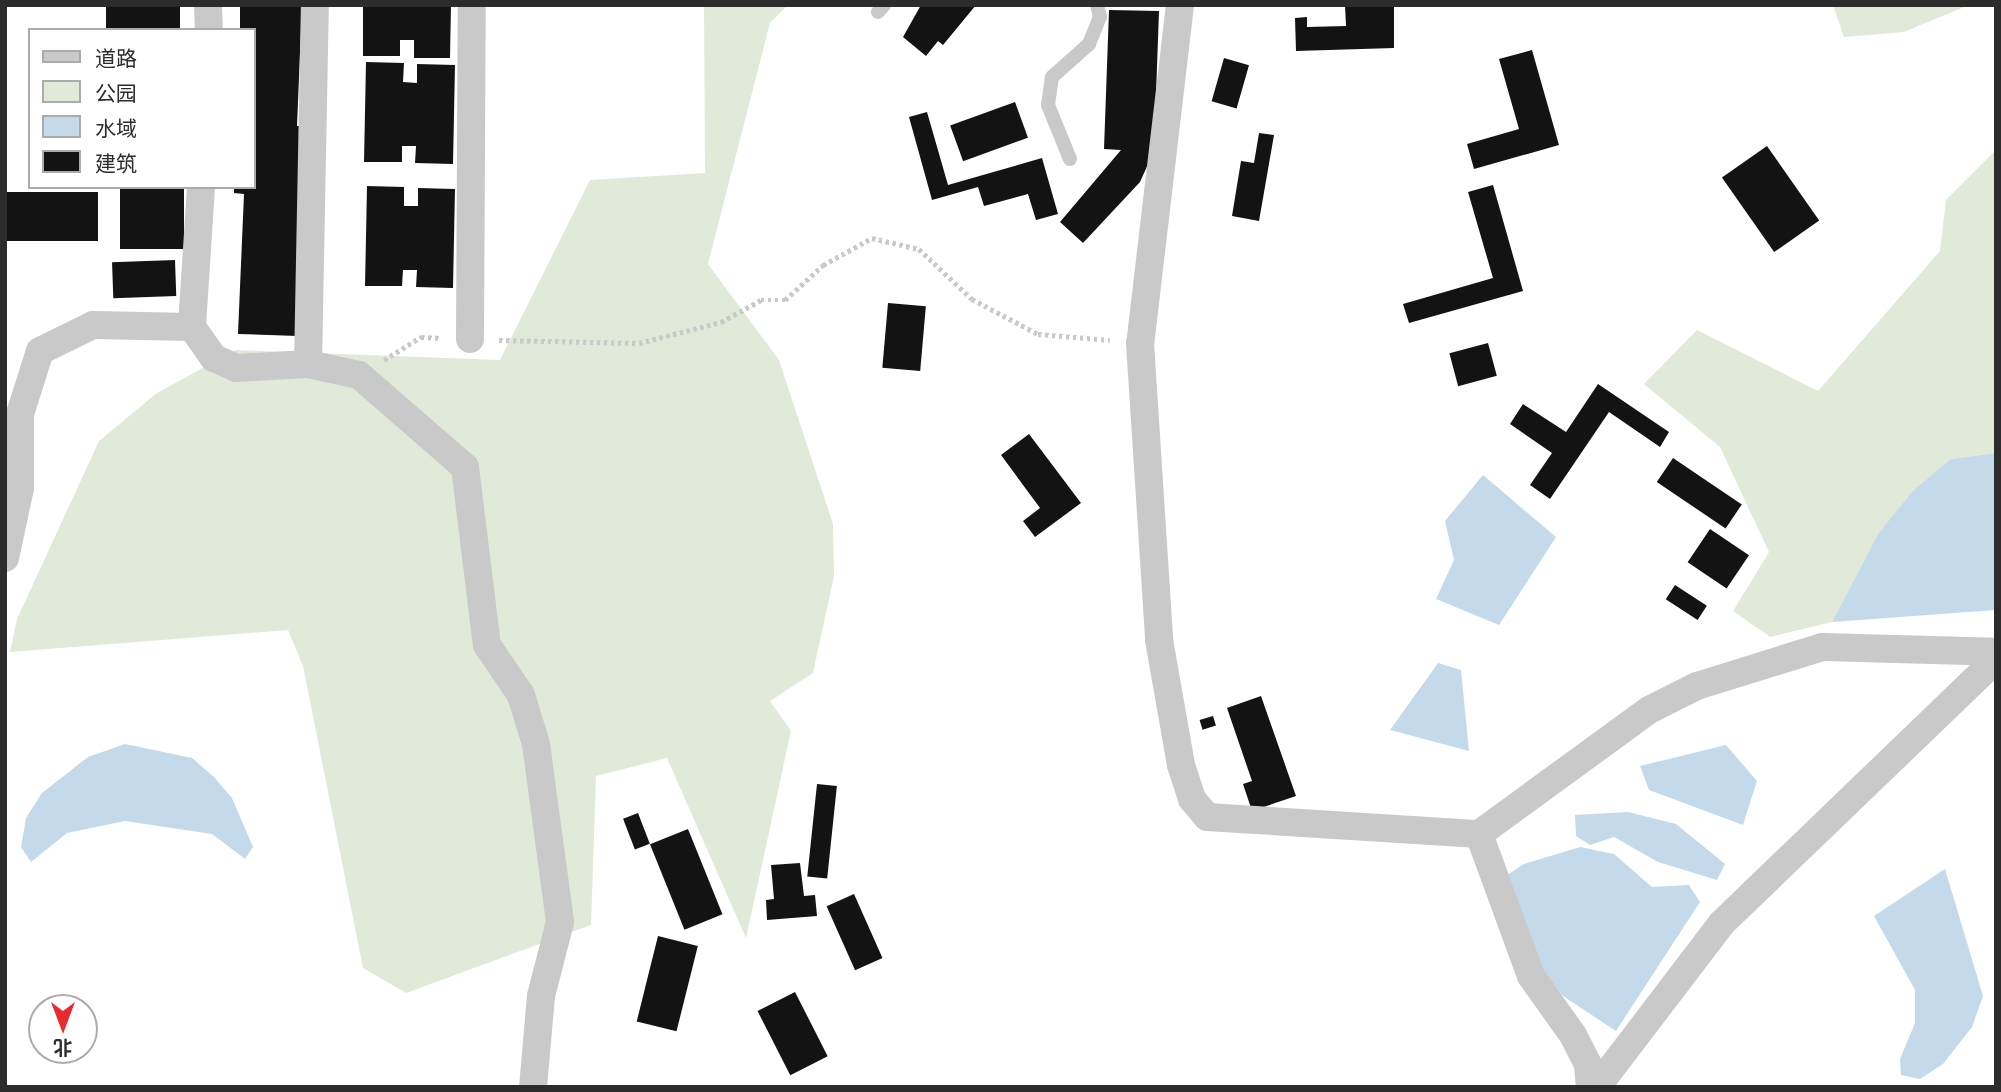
<!DOCTYPE html>
<html>
<head>
<meta charset="utf-8">
<style>
  body { margin:0 }
  #map { position:relative; width:2001px; height:1092px; overflow:hidden; background:#fff; font-family:"Public Sans","Noto Sans SC",sans-serif }
  div>[style] { position:absolute }
  [style*='--x'] { left:calc(var(--x)*1px); top:calc(var(--y)*1px); width:calc(var(--w)*1px); rotate:calc(var(--a)*1deg) }
  .green>* { inset:0; background:#e1ead8 }
  .water>* { inset:0; background:#c4daea }
  .building>* { inset:0; background:#131313; transform-origin:0 0 }
  .path>* { height:4.5px; margin-top:-2.25px; transform-origin:0; background:repeating-linear-gradient(90deg,#c9c9c9 0 3.5px,transparent 0 7px) }
  .lane>* { height:14px; margin:-7px; padding:0 7px; transform-origin:7px; border-radius:7px; background:#c9c9c9 }
  .street>* { height:28px; margin:-14px; padding:0 14px; transform-origin:14px; border-radius:14px; background:#c9c9c9 }
  span { translate:-50% -50%; white-space:nowrap; text-align:center; line-height:1.15; -webkit-text-stroke:7px #fff; paint-order:stroke }
  .frame { position:absolute; inset:0; border:7px solid #2c2c2c; pointer-events:none }
  .legend { position:absolute; left:28px; top:28px; width:228px; height:161px; box-sizing:border-box; background:#fff; border:2px solid #ababab; margin:0; padding:9px 12px; list-style:none; font-size:21px; color:#2c2c2c }
  .legend li { display:flex; align-items:center; gap:14px; height:35px }
  .legend b { width:35px; border:2px solid #ababab }
  .north { position:absolute; left:28px; top:994px; width:70px; height:70px; box-sizing:border-box; background:#fff; border:2px solid #ababab; border-radius:50%; rotate:180deg; font-size:19px; font-weight:700; line-height:28px; text-align:center; color:#2c2c2c }
  .north::after { content:''; display:block; margin:auto; width:24px; height:32px; background:#e62b31; clip-path:polygon(50% 0,100% 100%,50% 72%,0 100%) }
</style>
</head>
<body>
<div id="map">
  <div class="green">
    <div style="clip-path:polygon(704px 5px,788px 5px,770px 23px,708px 264px,779px 360px,833px 524px,834px 576px,813px 673px,770px 701px,791px 731px,746px 938px,667px 758px,596px 776px,591px 925px,406px 993px,363px 968px,303px 666px,288px 630px,10px 652px,17px 619px,99px 441px,157px 393px,236px 350px,500px 360px,590px 180px,705px 173px)"></div>
    <div style="clip-path:polygon(1833px 5px,1969px 5px,1904px 32px,1844px 37px)"></div>
    <div style="clip-path:polygon(1996px 150px,1996px 453px,1951px 459px,1878px 534px,1832px 622px,1770px 637px,1733px 611px,1769px 552px,1720px 447px,1644px 384px,1697px 330px,1818px 391px,1940px 251px,1946px 200px)"></div>
  </div>
  <div class="water">
    <div style="clip-path:polygon(1996px 453px,1996px 610px,1832px 622px,1878px 534px,1913px 491px,1951px 459px)"></div>
    <div style="clip-path:polygon(1483px 475px,1556px 537px,1499px 625px,1436px 599px,1454px 560px,1445px 521px)"></div>
    <div style="clip-path:polygon(1438px 663px,1461px 670px,1469px 751px,1390px 730px)"></div>
    <div style="clip-path:polygon(125px 744px,192px 758px,214px 777px,232px 798px,253px 847px,245px 859px,212px 834px,125px 821px,67px 833px,31px 862px,21px 847px,26px 818px,42px 793px,88px 757px)"></div>
    <div style="clip-path:polygon(1726px 745px,1757px 781px,1743px 825px,1649px 790px,1640px 766px)"></div>
    <div style="clip-path:polygon(1628px 812px,1676px 824px,1725px 864px,1717px 880px,1658px 862px,1614px 837px,1590px 845px,1576px 836px,1575px 815px)"></div>
    <div style="clip-path:polygon(1580px 847px,1614px 854px,1652px 887px,1689px 885px,1700px 902px,1616px 1031px,1563px 996px,1539px 967px,1504px 877px,1524px 864px)"></div>
    <div style="clip-path:polygon(1945px 869px,1983px 996px,1972px 1027px,1943px 1064px,1920px 1079px,1901px 1075px,1900px 1059px,1915px 1023px,1915px 990px,1874px 916px)"></div>
  </div>
  <div class="building">
    <div style="left:106px;top:5px;width:74px;height:25px"></div>
    <div style="clip-path:polygon(240px 5px,302px 5px,297px 126px,306px 126px,298px 336px,238px 334px,244px 194px,234px 193px,234px 187px,254px 187px,254px 30px,240px 30px)"></div>
    <div style="clip-path:polygon(363px 5px,451px 5px,450px 58px,414px 58px,414px 40px,400px 40px,400px 56px,363px 56px)"></div>
    <div style="clip-path:polygon(921px 5px,976px 5px,943px 45px,938px 41px,926px 56px,903px 37px)"></div>
    <div style="clip-path:polygon(1345px 5px,1394px 5px,1394px 48px,1296px 51px,1295px 18px,1307px 17px,1307px 27px,1346px 26px)"></div>
    <div style="clip-path:polygon(1109px 10px,1159px 11px,1154px 151px,1140px 182px,1083px 243px,1060px 222px,1121px 150px,1104px 149px)"></div>
    <div style="clip-path:polygon(1532px 50px,1559px 145px,1474px 169px,1467px 144px,1519px 129px,1499px 59px)"></div>
    <div style="left:1224px;top:58px;width:26px;height:45px;rotate:16deg"></div>
    <div style="clip-path:polygon(366px 62px,404px 63px,403px 82px,417px 83px,417px 64px,455px 65px,453px 164px,415px 163px,416px 146px,402px 146px,402px 162px,364px 162px)"></div>
    <div style="left:1015px;top:102px;width:38px;height:69px;rotate:70deg"></div>
    <div style="clip-path:polygon(927px 112px,948px 185px,1042px 158px,1058px 214px,1036px 220px,1028px 194px,984px 206px,978px 187px,932px 200px,909px 117px)"></div>
    <div style="clip-path:polygon(1259px 133px,1274px 135px,1259px 221px,1232px 216px,1241px 161px,1254px 163px)"></div>
    <div style="left:1767px;top:146px;width:91px;height:55px;rotate:55deg"></div>
    <div style="clip-path:polygon(1493px 185px,1523px 291px,1409px 323px,1403px 304px,1493px 278px,1468px 192px)"></div>
    <div style="clip-path:polygon(367px 186px,404px 187px,404px 206px,418px 206px,418px 188px,455px 189px,453px 288px,416px 287px,417px 270px,403px 270px,402px 286px,365px 286px)"></div>
    <div style="left:120px;top:187px;width:64px;height:62px"></div>
    <div style="left:98px;top:192px;width:49px;height:92px;rotate:90deg"></div>
    <div style="left:175px;top:260px;width:36px;height:63px;rotate:88deg"></div>
    <div style="left:888px;top:303px;width:38px;height:65px;rotate:5deg"></div>
    <div style="left:1488px;top:343px;width:34px;height:40px;rotate:75deg"></div>
    <div style="clip-path:polygon(1598px 384px,1669px 432px,1660px 447px,1609px 412px,1550px 499px,1530px 485px,1552px 453px,1510px 424px,1523px 404px,1566px 432px)"></div>
    <div style="clip-path:polygon(1029px 434px,1081px 503px,1035px 537px,1023px 521px,1040px 508px,1001px 455px)"></div>
    <div style="left:1673px;top:458px;width:83px;height:29px;rotate:34deg"></div>
    <div style="left:1710px;top:529px;width:47px;height:40px;rotate:34deg"></div>
    <div style="left:1675px;top:585px;width:38px;height:17px;rotate:33deg"></div>
    <div style="clip-path:polygon(1261px 696px,1296px 796px,1252px 811px,1243px 784px,1252px 781px,1227px 708px)"></div>
    <div style="left:1213px;top:716px;width:10px;height:14px;rotate:73deg"></div>
    <div style="left:817px;top:784px;width:20px;height:93px;rotate:6deg"></div>
    <div style="left:638px;top:813px;width:33px;height:16px;rotate:69deg"></div>
    <div style="left:688px;top:829px;width:92px;height:41px;rotate:68deg"></div>
    <div style="clip-path:polygon(800px 863px,804px 896px,815px 895px,817px 916px,767px 920px,766px 900px,774px 899px,771px 865px)"></div>
    <div style="left:854px;top:894px;width:70px;height:30px;rotate:66deg"></div>
    <div style="left:658px;top:936px;width:41px;height:88px;rotate:14deg"></div>
    <div style="left:795px;top:992px;width:72px;height:42px;rotate:63deg"></div>
  </div>
  <div class="path">
    <div style="--x:499;--y:340;--w:140;--a:1.2"></div>
    <div style="--x:639;--y:343;--w:85;--a:-14.4"></div>
    <div style="--x:721;--y:322;--w:46;--a:-28.8"></div>
    <div style="--x:761;--y:300;--w:24;--a:0"></div>
    <div style="--x:785;--y:300;--w:52;--a:-42.6"></div>
    <div style="--x:823;--y:265;--w:56;--a:-28.9"></div>
    <div style="--x:872;--y:238;--w:48;--a:13.2"></div>
    <div style="--x:919;--y:249;--w:73;--a:43.3"></div>
    <div style="--x:972;--y:299;--w:75;--a:27.9"></div>
    <div style="--x:1038;--y:334;--w:72;--a:4.8"></div>
    <div style="--x:384;--y:360;--w:44;--a:-31.9"></div>
    <div style="--x:421;--y:337;--w:21;--a:3"></div>
  </div>
  <div class="lane">
    <div style="--x:878;--y:12;--w:9;--a:-49"></div>
    <div style="--x:1070;--y:159;--w:58;--a:-112.2"></div>
    <div style="--x:1048;--y:105;--w:28;--a:-82"></div>
    <div style="--x:1052;--y:77;--w:50;--a:-41.7"></div>
    <div style="--x:1089;--y:44;--w:29;--a:-68"></div>
    <div style="--x:1100;--y:17;--w:12;--a:-104"></div>
  </div>
  <div class="street">
    <div style="--x:208;--y:5;--w:25;--a:88"></div>
    <div style="--x:1180;--y:5;--w:340;--a:96.7"></div>
    <div style="--x:1140;--y:343;--w:298;--a:86.3"></div>
    <div style="--x:1159;--y:640;--w:127;--a:80"></div>
    <div style="--x:1181;--y:765;--w:36;--a:72"></div>
    <div style="--x:1192;--y:799;--w:23;--a:50"></div>
    <div style="--x:1207;--y:817;--w:273;--a:3.6"></div>
    <div style="--x:1479;--y:834;--w:210;--a:-36.1"></div>
    <div style="--x:1649;--y:710;--w:54;--a:-26.6"></div>
    <div style="--x:1697;--y:686;--w:131;--a:-17.3"></div>
    <div style="--x:1822;--y:647;--w:174;--a:1.6"></div>
    <div style="--x:201;--y:187;--w:140;--a:93.7"></div>
    <div style="--x:192;--y:327;--w:38;--a:55"></div>
    <div style="--x:214;--y:358;--w:24;--a:24"></div>
    <div style="--x:236;--y:368;--w:72;--a:-3.2"></div>
    <div style="--x:308;--y:364;--w:52;--a:12.2"></div>
    <div style="--x:359;--y:375;--w:140;--a:41"></div>
    <div style="--x:465;--y:467;--w:179;--a:83"></div>
    <div style="--x:487;--y:645;--w:60;--a:55.8"></div>
    <div style="--x:521;--y:695;--w:51;--a:73"></div>
    <div style="--x:536;--y:744;--w:180;--a:82.3"></div>
    <div style="--x:560;--y:922;--w:76;--a:104.4"></div>
    <div style="--x:541;--y:996;--w:91;--a:95"></div>
    <div style="--x:470;--y:339;--w:334;--a:-89.7"></div>
    <div style="--x:308;--y:364;--w:359;--a:-88.9"></div>
    <div style="--x:5;--y:558;--w:72;--a:-77.9"></div>
    <div style="--x:20;--y:488;--w:74;--a:-90"></div>
    <div style="--x:20;--y:414;--w:66;--a:-72.4"></div>
    <div style="--x:40;--y:351;--w:59;--a:-26.1"></div>
    <div style="--x:93;--y:325;--w:99;--a:1.2"></div>
    <div style="--x:1479;--y:834;--w:151;--a:69.9"></div>
    <div style="--x:1531;--y:976;--w:72;--a:54.6"></div>
    <div style="--x:1573;--y:1035;--w:34;--a:63"></div>
    <div style="--x:1588;--y:1065;--w:22;--a:85"></div>
    <div style="--x:1597;--y:1087;--w:205;--a:-52.7"></div>
    <div style="--x:1721;--y:924;--w:382;--a:-43.9"></div>
  </div>
  <div class="frame"></div>
  <ul class="legend">
  <li><b style="height:9px;background:#c9c9c9"></b>道路</li>
  <li><b style="height:19px;background:#e1ead8"></b>公园</li>
  <li><b style="height:19px;background:#c4daea"></b>水域</li>
  <li><b style="height:19px;background:#131313"></b>建筑</li>
  </ul>
  <div class="north">北</div>
</div>
</body>
</html>
